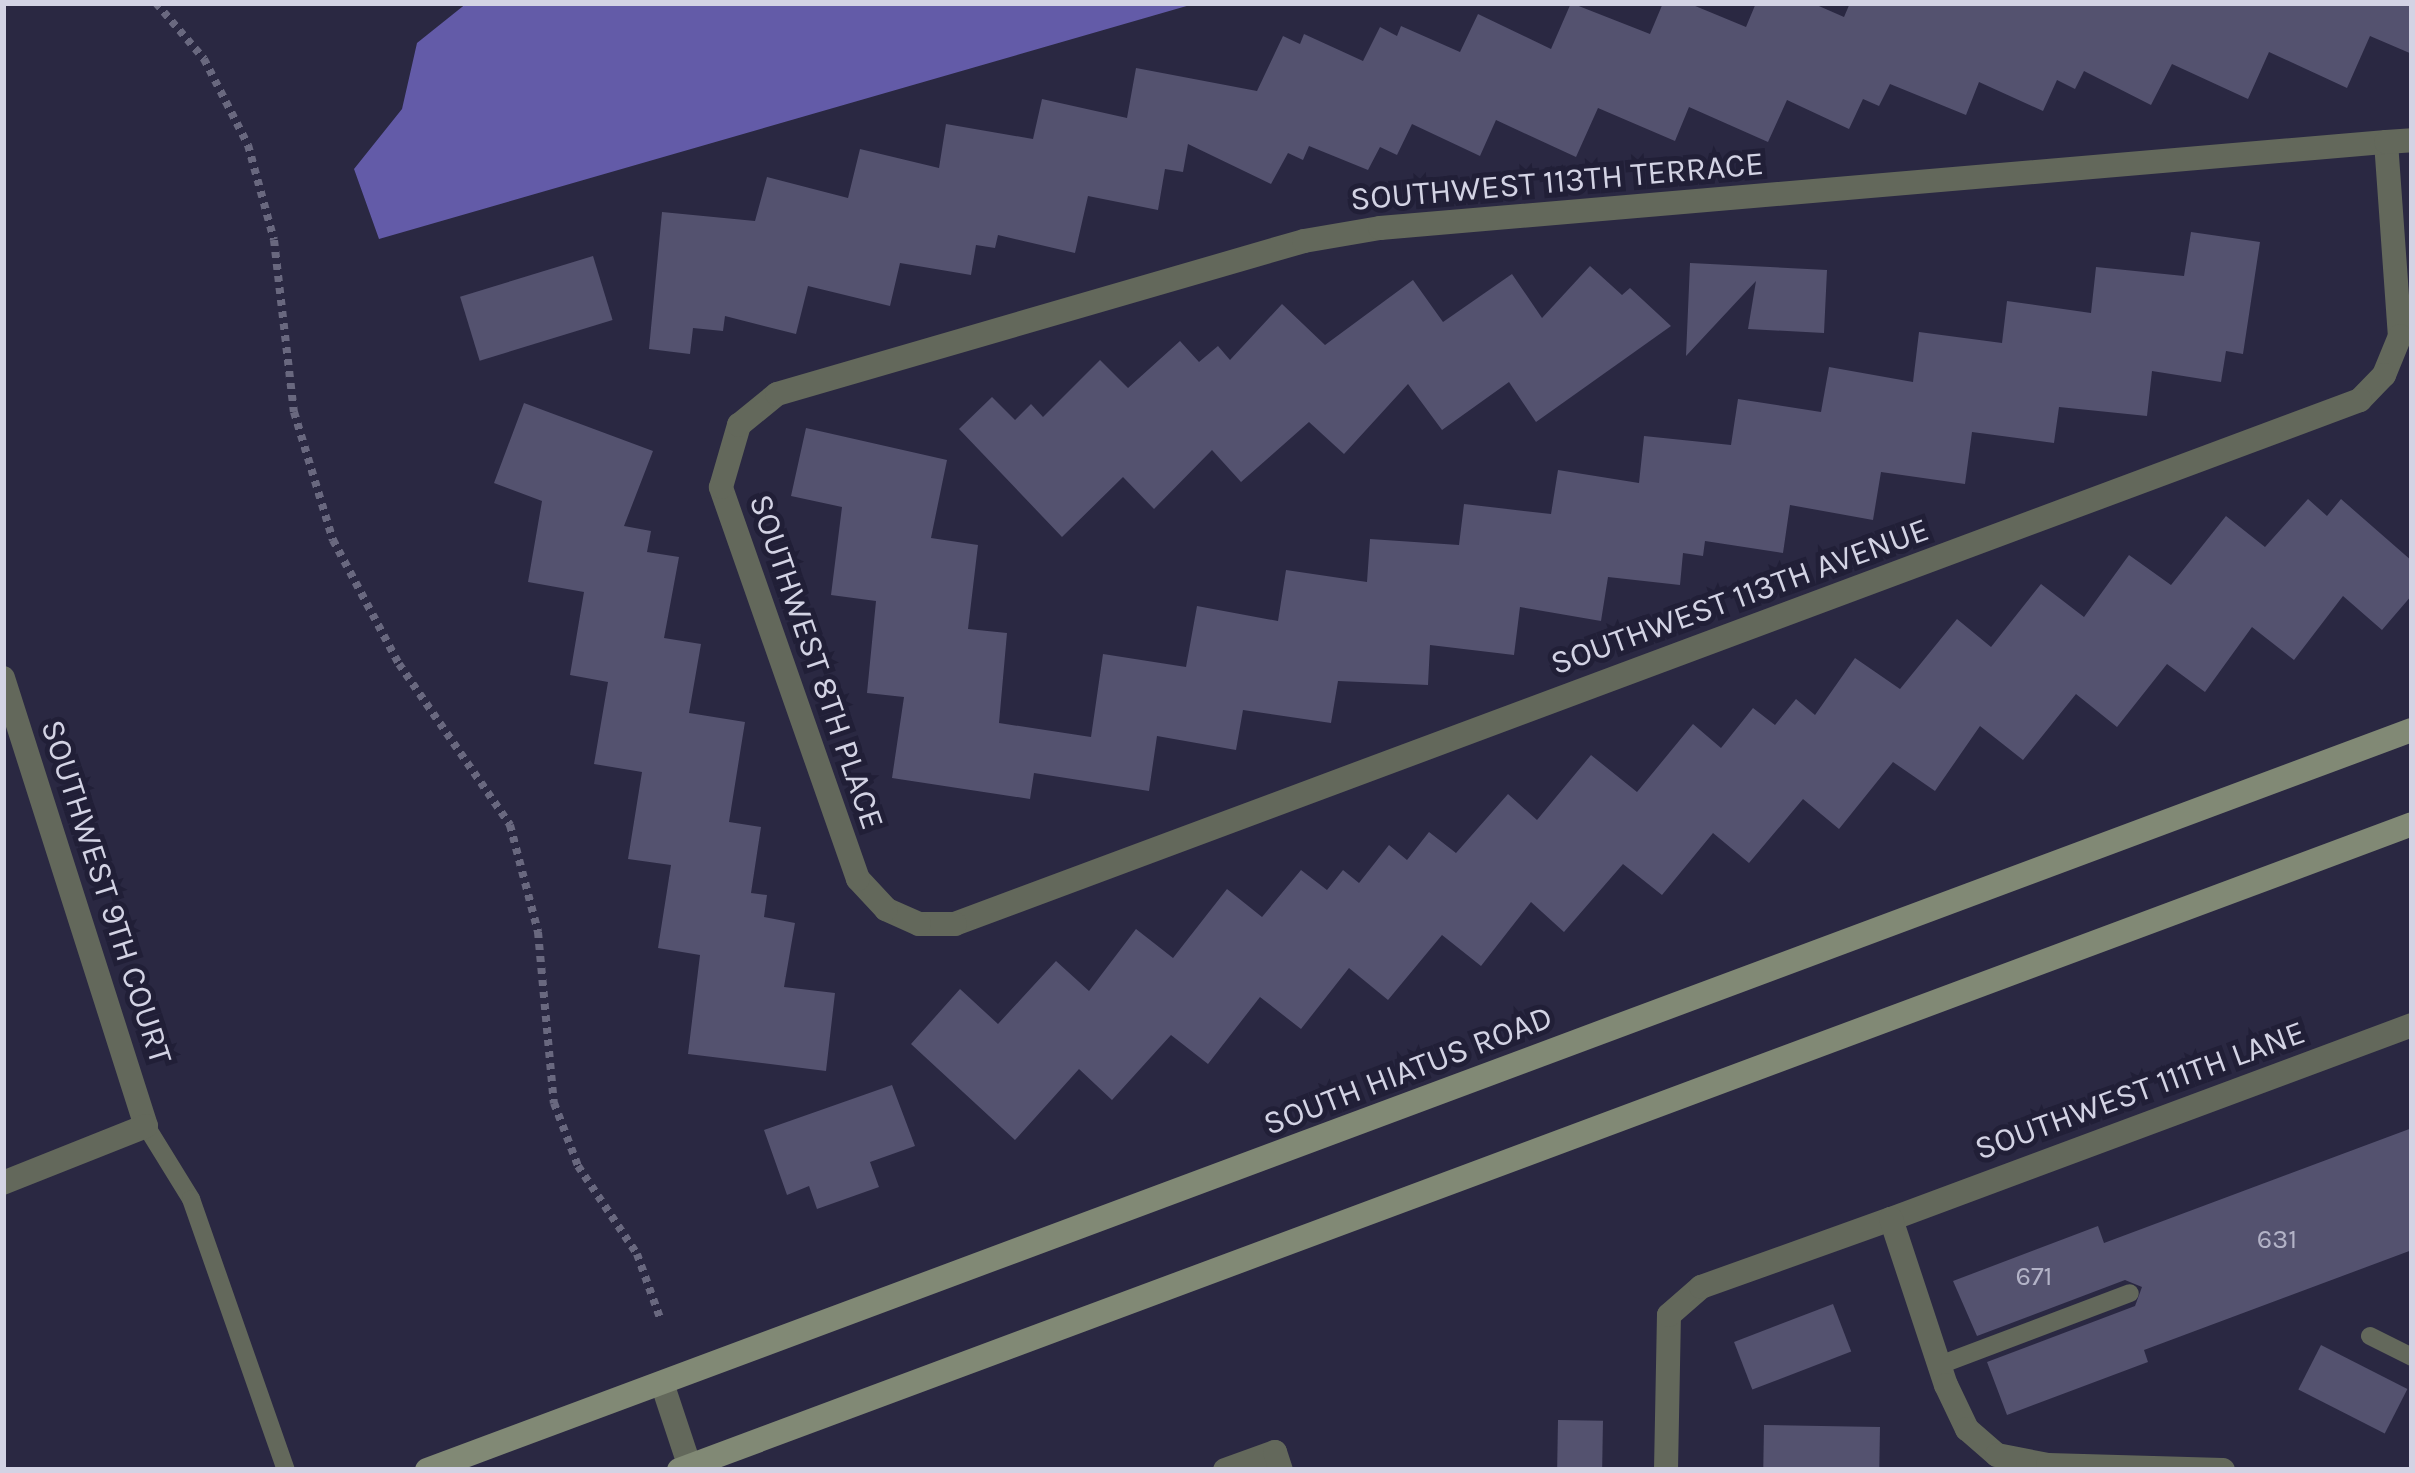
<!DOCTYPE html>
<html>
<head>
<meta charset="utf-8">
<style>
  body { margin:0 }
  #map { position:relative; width:2415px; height:1473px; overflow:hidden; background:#2a2842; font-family:Karla,sans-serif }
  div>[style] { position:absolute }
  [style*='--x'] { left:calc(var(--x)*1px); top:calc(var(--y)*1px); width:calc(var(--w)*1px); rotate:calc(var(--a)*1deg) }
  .water>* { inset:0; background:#635ba8 }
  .building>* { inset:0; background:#54526f; transform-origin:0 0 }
  .path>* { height:8px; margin-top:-4px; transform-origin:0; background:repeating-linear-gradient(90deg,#69687f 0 6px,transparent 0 12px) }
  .service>* { height:18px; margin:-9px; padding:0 9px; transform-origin:9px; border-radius:9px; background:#63685b }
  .minor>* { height:24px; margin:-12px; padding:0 12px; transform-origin:12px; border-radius:12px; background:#63685b }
  .secondary>* { height:24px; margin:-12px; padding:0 12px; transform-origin:12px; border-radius:12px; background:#818975 }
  span { translate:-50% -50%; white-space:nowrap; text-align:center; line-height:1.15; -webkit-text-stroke:10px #211f37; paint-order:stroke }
  .number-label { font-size:27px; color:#b3b3c7 }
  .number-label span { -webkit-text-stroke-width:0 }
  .street-label { font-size:33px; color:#d3d3e4 }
  .frame { position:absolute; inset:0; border:6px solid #d3d3e4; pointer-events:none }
</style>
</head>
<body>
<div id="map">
  <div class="water">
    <div style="clip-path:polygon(467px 3px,1197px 3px,379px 239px,354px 169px,402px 109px,417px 43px)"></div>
  </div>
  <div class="building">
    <div style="clip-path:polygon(1571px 3px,1650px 34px,1663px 3px,1688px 3px,1746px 27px,1756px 3px,1812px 3px,1844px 17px,1850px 3px,2412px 3px,2412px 54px,2370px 36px,2347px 88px,2269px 52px,2248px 99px,2172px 64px,2151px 105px,2084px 71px,2075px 89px,2057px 80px,2043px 111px,1979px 82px,1966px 115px,1890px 84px,1879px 106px,1863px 99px,1849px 129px,1787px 100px,1768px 142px,1689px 107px,1675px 141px,1598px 108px,1576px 157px,1496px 120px,1480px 156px,1412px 124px,1397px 155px,1380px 147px,1368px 170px,1309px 146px,1303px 160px,1288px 153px,1271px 184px,1188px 144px,1183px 172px,1165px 169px,1158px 210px,1088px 196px,1075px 253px,998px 235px,995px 248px,976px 245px,971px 275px,900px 263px,890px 306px,808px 286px,796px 334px,725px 316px,723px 331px,693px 328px,690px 354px,649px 349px,662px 212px,755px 221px,767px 177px,848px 198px,860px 149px,939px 168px,946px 124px,1033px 139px,1042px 99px,1127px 118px,1136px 68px,1257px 91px,1283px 36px,1300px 44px,1304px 34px,1363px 61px,1380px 27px,1397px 36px,1401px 26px,1460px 52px,1478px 14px,1551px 49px)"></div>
    <div style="clip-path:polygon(2191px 232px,2260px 242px,2243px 354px,2226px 351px,2221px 382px,2152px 371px,2147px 416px,2059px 407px,2054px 443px,1972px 432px,1965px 484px,1881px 472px,1873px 520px,1790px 505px,1783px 553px,1705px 541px,1703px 556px,1683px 553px,1680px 585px,1608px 577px,1601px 621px,1520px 607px,1514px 655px,1430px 645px,1428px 685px,1338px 681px,1331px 723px,1243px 710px,1236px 750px,1157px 736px,1149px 791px,1034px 773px,1030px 799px,892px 778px,904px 697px,867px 693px,876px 601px,831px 595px,842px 507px,791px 496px,806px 428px,947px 460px,931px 538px,978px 545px,968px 629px,1007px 633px,999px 723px,1091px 737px,1103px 654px,1186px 667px,1197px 606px,1278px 621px,1286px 570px,1367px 582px,1370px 539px,1459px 545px,1464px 504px,1551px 514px,1558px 470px,1639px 483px,1644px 436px,1731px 445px,1738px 399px,1821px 412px,1829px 367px,1913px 382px,1919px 332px,2002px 343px,2007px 301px,2091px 313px,2096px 267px,2184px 276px)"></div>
    <div style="left:593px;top:256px;width:67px;height:139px;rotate:73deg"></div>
    <div style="clip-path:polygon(1690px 263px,1827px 270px,1824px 333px,1748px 329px,1756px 281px,1686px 356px)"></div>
    <div style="clip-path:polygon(1590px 266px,1622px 295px,1630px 288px,1671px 326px,1536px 422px,1509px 382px,1442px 430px,1408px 384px,1344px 454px,1309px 422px,1241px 482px,1212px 450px,1154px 509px,1123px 477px,1062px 537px,959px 429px,992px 397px,1015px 420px,1031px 404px,1043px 417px,1100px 360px,1128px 388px,1180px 341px,1199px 362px,1218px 346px,1230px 360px,1282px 304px,1325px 345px,1413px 280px,1443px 322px,1512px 274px,1542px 318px)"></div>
    <div style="clip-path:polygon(524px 403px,653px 451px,624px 526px,651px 531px,647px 552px,679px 557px,664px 638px,701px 644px,689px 713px,745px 722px,729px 822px,761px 827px,751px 893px,767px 895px,764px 917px,795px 923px,784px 987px,835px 993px,826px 1071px,688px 1054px,700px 955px,658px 948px,671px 865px,628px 859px,642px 772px,594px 764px,608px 682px,570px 675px,584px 592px,528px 582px,542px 501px,494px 483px)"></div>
    <div style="clip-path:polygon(2308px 499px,2327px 516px,2341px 499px,2412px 561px,2412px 595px,2382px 630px,2343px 596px,2294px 660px,2252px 627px,2205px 692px,2167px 664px,2117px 727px,2076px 694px,2023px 760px,1980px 726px,1935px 791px,1893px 762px,1839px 829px,1803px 799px,1749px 863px,1713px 833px,1662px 895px,1623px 864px,1564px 932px,1531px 902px,1481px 966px,1442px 935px,1388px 1000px,1349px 968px,1301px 1029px,1260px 997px,1208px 1064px,1171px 1035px,1112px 1100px,1079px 1069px,1015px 1140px,911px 1044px,960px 989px,998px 1024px,1056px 961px,1089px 991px,1136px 929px,1173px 958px,1227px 889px,1262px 917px,1301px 870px,1327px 890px,1343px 870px,1359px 883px,1389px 845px,1407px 860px,1429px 832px,1456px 853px,1508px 794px,1537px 820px,1591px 755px,1637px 792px,1693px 724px,1721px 748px,1753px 708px,1775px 725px,1796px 699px,1815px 715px,1855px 658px,1900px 689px,1957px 619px,1991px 647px,2041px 584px,2084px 617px,2129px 555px,2171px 585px,2226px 516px,2265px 547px)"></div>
    <div style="clip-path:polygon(892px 1085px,915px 1146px,870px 1162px,879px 1187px,817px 1209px,809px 1186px,787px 1195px,764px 1130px)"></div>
    <div style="clip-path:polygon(2412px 1128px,2412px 1250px,2144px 1350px,2148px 1362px,2007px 1415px,1987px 1362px,2135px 1306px,2142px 1287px,2125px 1280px,1977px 1336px,1953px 1281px,2098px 1226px,2104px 1243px)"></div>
    <div style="left:1833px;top:1304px;width:51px;height:106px;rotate:69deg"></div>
    <div style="left:2321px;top:1345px;width:97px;height:50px;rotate:27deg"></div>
    <div style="left:1558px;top:1420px;width:45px;height:47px;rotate:1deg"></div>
    <div style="left:1880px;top:1427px;width:43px;height:116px;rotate:91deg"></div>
  </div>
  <div class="path">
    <div style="--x:156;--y:3;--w:74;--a:49.4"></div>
    <div style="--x:204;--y:59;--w:97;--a:62.9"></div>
    <div style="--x:248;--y:145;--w:98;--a:74.7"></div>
    <div style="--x:274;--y:240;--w:173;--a:83.4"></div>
    <div style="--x:294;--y:412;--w:134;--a:73.1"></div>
    <div style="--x:333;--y:540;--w:140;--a:62"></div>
    <div style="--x:399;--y:664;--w:196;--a:55.4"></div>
    <div style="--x:510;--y:825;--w:111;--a:75.3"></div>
    <div style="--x:538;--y:932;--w:172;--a:84.7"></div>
    <div style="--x:554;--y:1103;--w:67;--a:69.1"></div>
    <div style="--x:578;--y:1166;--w:106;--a:56.2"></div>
    <div style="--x:637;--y:1254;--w:68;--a:70.2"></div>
  </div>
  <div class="service">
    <div style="--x:146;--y:1126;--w:86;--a:58.3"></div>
    <div style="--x:191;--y:1199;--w:287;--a:70.7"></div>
    <div style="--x:2370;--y:1336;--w:47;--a:26.6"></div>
    <div style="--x:1937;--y:1366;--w:206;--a:-20.7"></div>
  </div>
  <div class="minor">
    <div style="--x:2386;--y:142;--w:195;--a:85.9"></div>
    <div style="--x:2400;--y:336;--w:42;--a:112.3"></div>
    <div style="--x:2384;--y:375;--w:35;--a:134"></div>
    <div style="--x:2360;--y:400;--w:1500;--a:159.55"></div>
    <div style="--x:955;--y:924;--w:36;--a:180"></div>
    <div style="--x:919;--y:924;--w:36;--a:-156"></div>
    <div style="--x:886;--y:909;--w:41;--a:-133"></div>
    <div style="--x:858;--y:879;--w:415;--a:-109.3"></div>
    <div style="--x:721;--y:487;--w:65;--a:-73.8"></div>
    <div style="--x:739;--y:425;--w:49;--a:-39.2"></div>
    <div style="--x:777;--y:394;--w:549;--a:-16.19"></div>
    <div style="--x:1304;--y:241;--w:77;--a:-9.7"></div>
    <div style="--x:1380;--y:228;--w:1010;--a:-4.89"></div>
    <div style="--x:2386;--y:142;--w:26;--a:-4"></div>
    <div style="--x:3;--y:678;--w:470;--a:72.3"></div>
    <div style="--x:146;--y:1126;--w:154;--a:158.3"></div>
    <div style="--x:1891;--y:1219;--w:556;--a:-20.42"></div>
    <div style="--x:663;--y:1386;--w:89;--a:71.6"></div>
    <div style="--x:1225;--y:1470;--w:53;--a:-19.8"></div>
    <div style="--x:1275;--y:1452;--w:19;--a:72"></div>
    <div style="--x:1666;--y:1470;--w:155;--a:-88.9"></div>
    <div style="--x:1669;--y:1315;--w:43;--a:-41.2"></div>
    <div style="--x:1701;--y:1287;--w:202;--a:-19.7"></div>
    <div style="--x:1891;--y:1219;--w:175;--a:71.7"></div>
    <div style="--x:1946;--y:1385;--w:49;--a:64.5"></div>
    <div style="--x:1967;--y:1429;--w:40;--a:41"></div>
    <div style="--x:1997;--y:1455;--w:52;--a:11.1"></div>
    <div style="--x:2048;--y:1465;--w:175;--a:1.6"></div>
  </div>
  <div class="secondary">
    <div style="--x:427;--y:1470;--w:2118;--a:-20.45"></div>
    <div style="--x:679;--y:1470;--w:1849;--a:-20.44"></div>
  </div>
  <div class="number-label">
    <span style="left:2277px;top:1240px">631</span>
    <span style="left:2034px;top:1277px">671</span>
  </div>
  <div class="street-label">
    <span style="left:1557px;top:182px;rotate:-5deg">SOUTHWEST 113TH TERRACE</span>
    <span style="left:1740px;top:597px;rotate:-20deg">SOUTHWEST 113TH AVENUE</span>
    <span style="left:816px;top:662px;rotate:71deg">SOUTHWEST 8TH PLACE</span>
    <span style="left:106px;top:892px;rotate:72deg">SOUTHWEST 9TH COURT</span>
    <span style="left:1408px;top:1071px;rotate:-21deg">SOUTH HIATUS ROAD</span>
    <span style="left:2140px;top:1091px;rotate:-20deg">SOUTHWEST 111TH LANE</span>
  </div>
  <div class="frame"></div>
</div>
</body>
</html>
